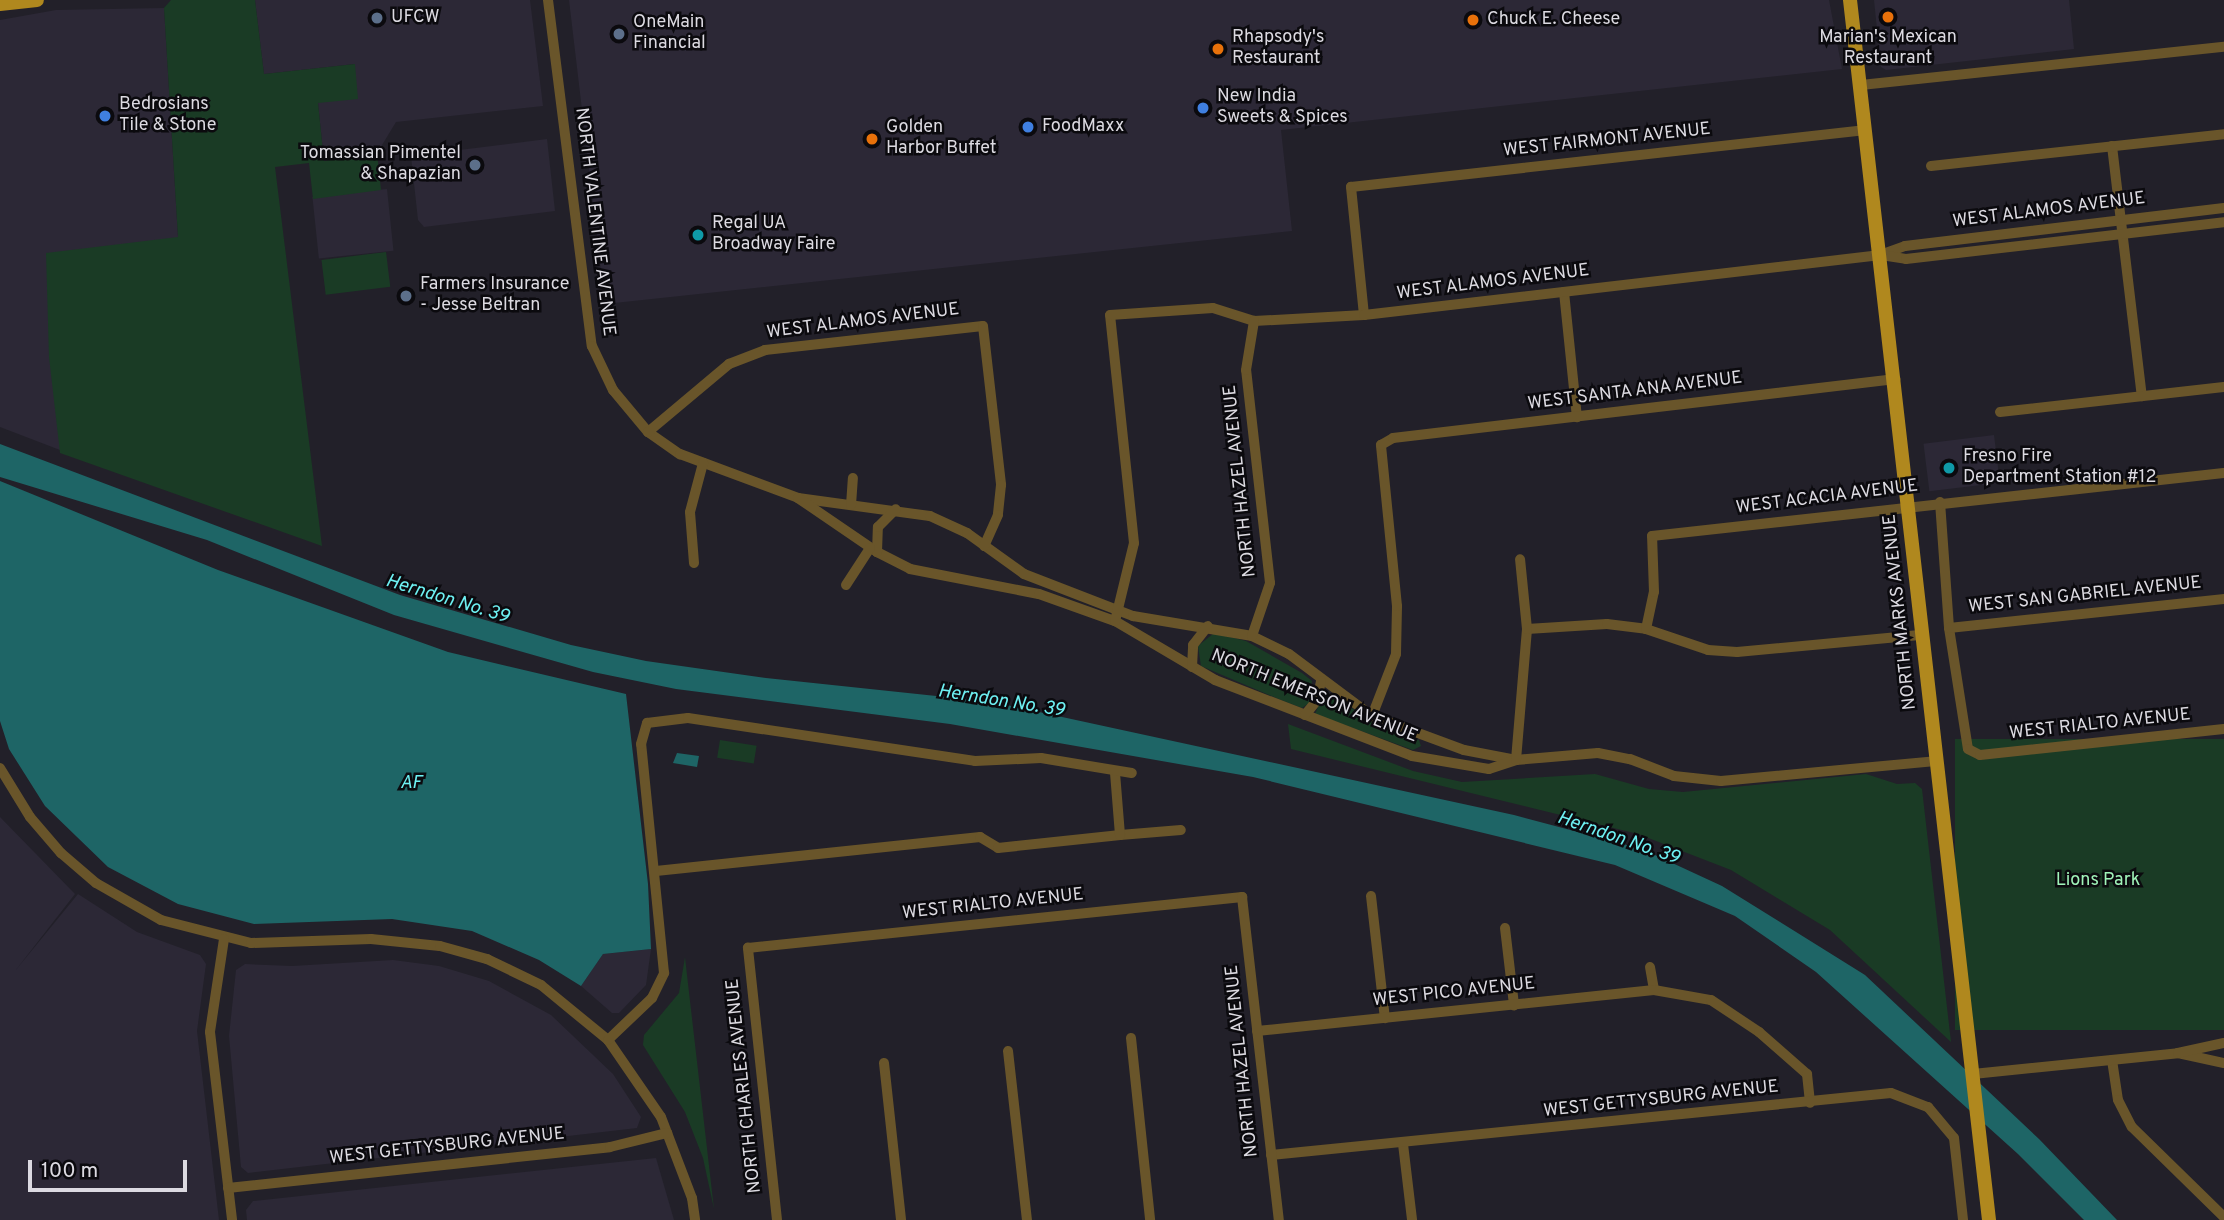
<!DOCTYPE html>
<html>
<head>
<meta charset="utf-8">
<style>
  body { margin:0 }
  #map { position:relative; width:2224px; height:1220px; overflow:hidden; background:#222029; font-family:Overpass,sans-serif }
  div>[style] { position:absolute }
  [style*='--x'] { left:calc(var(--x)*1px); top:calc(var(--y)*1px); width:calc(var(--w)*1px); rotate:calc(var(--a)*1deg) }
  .built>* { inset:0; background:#2c2836; transform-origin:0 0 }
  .green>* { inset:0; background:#1a3b25; transform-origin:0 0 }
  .water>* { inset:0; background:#1e6566 }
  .minor>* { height:10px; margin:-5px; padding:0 5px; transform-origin:5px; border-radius:5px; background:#69552a }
  .major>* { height:14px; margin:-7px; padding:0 7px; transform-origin:7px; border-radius:7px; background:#b0881e }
  .dots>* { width:19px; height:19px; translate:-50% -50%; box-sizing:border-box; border:4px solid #0b0a0e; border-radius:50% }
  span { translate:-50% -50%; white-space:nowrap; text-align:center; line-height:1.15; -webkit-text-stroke:5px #0b0a0e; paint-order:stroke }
  .poi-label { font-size:18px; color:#dcdae1 }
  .left { translate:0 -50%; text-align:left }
  .right { translate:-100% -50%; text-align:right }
  .street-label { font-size:18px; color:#dcdae1 }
  .park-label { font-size:18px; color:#a0f4b9 }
  .water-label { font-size:19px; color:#6ef1f3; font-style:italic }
  .scale { position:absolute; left:28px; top:1160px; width:159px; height:32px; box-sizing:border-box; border:4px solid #dcdae1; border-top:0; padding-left:9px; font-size:21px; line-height:24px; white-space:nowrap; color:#dcdae1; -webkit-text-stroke:5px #0b0a0e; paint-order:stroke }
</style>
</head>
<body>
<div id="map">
  <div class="built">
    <div style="clip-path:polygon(255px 0,530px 0,543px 106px,396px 122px,376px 155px,324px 161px,318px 103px,355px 64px,264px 74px)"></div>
    <div style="clip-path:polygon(569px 0,1829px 0,1842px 69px,1281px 130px,1292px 231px,605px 304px)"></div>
    <div style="clip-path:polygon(1874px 0,2069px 0,2074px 49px,1886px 70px,1881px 67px)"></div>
    <div style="clip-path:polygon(164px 8px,178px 237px,60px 450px,0 427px,0 20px,56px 10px)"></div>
    <div style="clip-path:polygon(547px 139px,555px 211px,424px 227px,418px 220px,411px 156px)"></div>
    <div style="left:387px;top:189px;width:62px;height:75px;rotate:84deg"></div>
    <div style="left:1994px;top:435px;width:48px;height:71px;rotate:83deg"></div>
    <div style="clip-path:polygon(0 817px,75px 894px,15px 971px,78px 894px,137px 932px,200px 955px,206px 964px,197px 1031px,219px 1220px,0 1220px)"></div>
    <div style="clip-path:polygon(651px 949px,646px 985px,619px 1013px,612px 1013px,581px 986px,603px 954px)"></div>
    <div style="clip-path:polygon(393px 960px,439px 966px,489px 981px,551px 1015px,613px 1074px,641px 1117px,637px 1128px,248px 1173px,241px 1167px,229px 1036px,236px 970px,245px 964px,292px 966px)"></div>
    <div style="clip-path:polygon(656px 1158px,674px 1220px,247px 1220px,246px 1210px,253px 1201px)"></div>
  </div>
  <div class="green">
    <div style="clip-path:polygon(171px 0,255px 0,264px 74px,355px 64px,358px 99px,318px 103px,324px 161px,377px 153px,381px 190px,313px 199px,309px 163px,275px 167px,322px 546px,60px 453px,49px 357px,46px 253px,178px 237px,164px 8px)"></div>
    <div style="left:386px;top:252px;width:35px;height:65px;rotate:83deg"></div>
    <div style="clip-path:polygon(1214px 633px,1246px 641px,1302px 673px,1312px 681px,1309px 703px,1302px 708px,1281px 700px,1201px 666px,1198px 646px)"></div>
    <div style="clip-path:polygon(1325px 691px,1370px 720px,1419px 740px,1421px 746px,1413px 750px,1315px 714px)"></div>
    <div style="clip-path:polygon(1288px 724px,1413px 771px,1462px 782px,1595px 774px,1649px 789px,1683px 792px,1866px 774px,1897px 784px,1915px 783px,1922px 789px,1951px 1042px,1830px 930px,1731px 870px,1638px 834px,1291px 749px)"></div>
    <div style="left:2224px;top:739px;width:291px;height:269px;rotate:90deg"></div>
    <div style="left:720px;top:740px;width:37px;height:18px;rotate:9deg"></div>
    <div style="clip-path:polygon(685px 957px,687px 975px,714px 1209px,703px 1158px,685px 1112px,643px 1045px,644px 1035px,679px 993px)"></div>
  </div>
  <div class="water">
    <div style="clip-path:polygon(0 444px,400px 595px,571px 645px,646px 661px,766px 678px,993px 702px,1514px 815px,1642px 849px,1722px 886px,1865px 975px,2039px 1139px,2117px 1220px,2084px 1220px,2018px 1154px,1816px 972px,1735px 916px,1615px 865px,1253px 777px,950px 724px,676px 689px,593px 672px,394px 615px,207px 540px,0 477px)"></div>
    <div style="clip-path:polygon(0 481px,218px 570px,448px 652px,626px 694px,648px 884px,651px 949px,603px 954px,581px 986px,539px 960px,472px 931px,392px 919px,254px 924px,178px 904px,108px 867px,45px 806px,9px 749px,0 721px)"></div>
    <div style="clip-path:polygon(677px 753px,699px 756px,697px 767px,673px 763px)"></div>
  </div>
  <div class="minor">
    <div style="--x:548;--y:0;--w:349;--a:82.8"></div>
    <div style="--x:592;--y:346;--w:49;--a:64.5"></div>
    <div style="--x:613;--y:390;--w:55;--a:50.2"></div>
    <div style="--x:648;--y:432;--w:39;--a:35"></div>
    <div style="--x:680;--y:454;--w:126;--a:20.4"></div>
    <div style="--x:798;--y:498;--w:133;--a:7.8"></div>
    <div style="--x:930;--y:516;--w:41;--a:24.7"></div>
    <div style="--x:967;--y:533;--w:70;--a:35.7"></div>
    <div style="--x:1024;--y:574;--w:117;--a:21.1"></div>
    <div style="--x:1133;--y:616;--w:121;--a:9.5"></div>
    <div style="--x:1252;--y:636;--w:41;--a:25.9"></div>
    <div style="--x:1289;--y:654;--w:104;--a:36.8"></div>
    <div style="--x:1372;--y:716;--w:98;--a:20.3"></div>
    <div style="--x:1464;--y:750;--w:53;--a:10.9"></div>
    <div style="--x:1516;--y:760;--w:82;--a:-4.9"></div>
    <div style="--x:1598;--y:753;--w:33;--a:11"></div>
    <div style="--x:1630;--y:759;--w:47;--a:21.1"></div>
    <div style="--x:1674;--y:776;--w:47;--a:6.1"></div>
    <div style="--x:1721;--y:781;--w:218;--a:-5.3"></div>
    <div style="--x:1861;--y:85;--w:365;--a:-6"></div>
    <div style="--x:2112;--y:146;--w:252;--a:83.2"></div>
    <div style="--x:1931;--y:166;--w:295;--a:-6.2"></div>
    <div style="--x:1883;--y:254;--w:23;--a:-20"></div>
    <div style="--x:1905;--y:246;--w:321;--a:-6.8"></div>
    <div style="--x:1564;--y:292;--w:126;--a:84.1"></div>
    <div style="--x:1364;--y:315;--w:129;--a:-95.8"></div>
    <div style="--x:1351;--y:187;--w:518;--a:-6.32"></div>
    <div style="--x:2000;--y:412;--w:225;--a:-6.4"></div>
    <div style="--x:648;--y:432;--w:106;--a:-40"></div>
    <div style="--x:729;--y:364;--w:39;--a:-21"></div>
    <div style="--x:765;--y:350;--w:219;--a:-6.3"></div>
    <div style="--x:983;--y:326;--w:160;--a:83.5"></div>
    <div style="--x:1001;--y:485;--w:30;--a:96"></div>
    <div style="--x:998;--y:515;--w:34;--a:114"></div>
    <div style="--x:798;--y:498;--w:96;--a:34.4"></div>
    <div style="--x:877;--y:552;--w:37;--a:27"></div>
    <div style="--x:910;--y:569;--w:131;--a:11"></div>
    <div style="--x:1039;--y:594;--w:81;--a:19.6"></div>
    <div style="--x:1115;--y:621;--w:116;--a:30.5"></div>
    <div style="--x:1215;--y:680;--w:211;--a:21.1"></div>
    <div style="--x:1412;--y:756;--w:78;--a:9.6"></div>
    <div style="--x:1489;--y:769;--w:28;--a:-18"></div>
    <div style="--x:1940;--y:502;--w:126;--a:85.9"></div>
    <div style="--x:1949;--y:628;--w:122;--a:81.1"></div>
    <div style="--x:1968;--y:749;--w:13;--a:27"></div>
    <div style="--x:1980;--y:755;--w:245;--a:-6.1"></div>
    <div style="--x:851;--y:505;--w:27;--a:-86"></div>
    <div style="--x:877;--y:552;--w:25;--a:-88"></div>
    <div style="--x:878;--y:527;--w:25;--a:-45"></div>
    <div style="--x:694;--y:563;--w:51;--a:-94.5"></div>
    <div style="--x:690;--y:512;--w:51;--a:-75.1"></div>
    <div style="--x:846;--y:585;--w:44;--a:-57"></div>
    <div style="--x:1115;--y:621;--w:80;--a:-76.3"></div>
    <div style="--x:1134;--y:543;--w:229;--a:-96"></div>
    <div style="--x:1110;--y:315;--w:103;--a:-3.9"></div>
    <div style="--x:1213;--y:308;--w:43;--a:17.6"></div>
    <div style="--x:1254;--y:321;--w:110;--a:-3.1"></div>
    <div style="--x:1364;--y:315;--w:520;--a:-6.62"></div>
    <div style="--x:1881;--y:255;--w:25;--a:9"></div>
    <div style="--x:1906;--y:259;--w:320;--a:-6.6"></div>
    <div style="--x:1949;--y:628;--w:277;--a:-6"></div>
    <div style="--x:1527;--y:629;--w:80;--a:-3.6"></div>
    <div style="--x:1607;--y:624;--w:39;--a:7"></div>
    <div style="--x:1646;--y:629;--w:65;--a:18.7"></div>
    <div style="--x:1708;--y:650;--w:29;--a:4"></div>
    <div style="--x:1737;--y:652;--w:186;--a:-5.3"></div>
    <div style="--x:1646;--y:629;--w:38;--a:-78"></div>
    <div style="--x:1654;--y:592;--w:56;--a:-92"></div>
    <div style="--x:1652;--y:536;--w:575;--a:-6.29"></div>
    <div style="--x:1252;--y:636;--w:56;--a:-71.2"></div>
    <div style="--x:1270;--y:583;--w:214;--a:-96.4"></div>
    <div style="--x:1246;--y:370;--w:50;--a:-80.7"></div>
    <div style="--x:1192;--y:667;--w:22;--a:-87"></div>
    <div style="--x:1193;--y:645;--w:24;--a:-52"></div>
    <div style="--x:1305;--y:715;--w:19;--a:-51"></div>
    <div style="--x:1317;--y:700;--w:19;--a:-78"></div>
    <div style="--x:1372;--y:716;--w:66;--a:-68.8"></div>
    <div style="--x:1396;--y:654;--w:48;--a:-88.8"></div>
    <div style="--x:1397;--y:606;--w:162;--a:-95.7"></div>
    <div style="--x:1381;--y:445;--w:14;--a:-30"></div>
    <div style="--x:1393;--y:438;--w:506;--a:-6.69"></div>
    <div style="--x:1516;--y:760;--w:131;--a:-85.2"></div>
    <div style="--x:1527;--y:629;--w:70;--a:-95.7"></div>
    <div style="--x:0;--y:768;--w:57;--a:58.5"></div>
    <div style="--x:30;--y:817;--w:48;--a:49.3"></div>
    <div style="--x:61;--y:853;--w:46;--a:40.6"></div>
    <div style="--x:96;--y:883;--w:75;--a:29.6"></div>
    <div style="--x:161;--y:920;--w:93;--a:14.3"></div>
    <div style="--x:251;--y:943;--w:120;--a:-1.9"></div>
    <div style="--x:371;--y:939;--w:69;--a:5.8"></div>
    <div style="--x:440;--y:946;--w:49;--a:15.5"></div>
    <div style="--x:487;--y:959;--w:60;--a:25.7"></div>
    <div style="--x:541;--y:985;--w:87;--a:39.4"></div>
    <div style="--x:608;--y:1040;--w:93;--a:55.5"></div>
    <div style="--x:661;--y:1117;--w:87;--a:69.1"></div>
    <div style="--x:692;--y:1198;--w:22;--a:82"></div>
    <div style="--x:1120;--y:835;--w:61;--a:-4.7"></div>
    <div style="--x:656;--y:871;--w:326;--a:-6"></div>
    <div style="--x:980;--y:837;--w:21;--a:31"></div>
    <div style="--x:998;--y:848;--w:123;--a:-6.1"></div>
    <div style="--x:1120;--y:835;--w:62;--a:-94.6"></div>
    <div style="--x:1371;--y:896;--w:123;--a:83.5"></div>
    <div style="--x:1505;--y:928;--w:78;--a:83.3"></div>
    <div style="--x:224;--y:939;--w:94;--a:98.6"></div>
    <div style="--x:210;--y:1032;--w:189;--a:83.3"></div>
    <div style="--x:1650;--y:967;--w:23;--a:80"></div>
    <div style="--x:1257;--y:1031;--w:399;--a:-5.9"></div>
    <div style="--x:1654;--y:990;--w:58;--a:10"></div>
    <div style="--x:1711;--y:1000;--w:58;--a:33.7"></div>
    <div style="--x:1759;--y:1032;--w:64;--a:41.2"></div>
    <div style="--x:1807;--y:1074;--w:29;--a:84"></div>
    <div style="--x:1131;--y:1038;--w:183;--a:84"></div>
    <div style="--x:608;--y:1040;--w:61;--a:-43.7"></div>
    <div style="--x:652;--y:998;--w:28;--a:-64"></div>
    <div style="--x:664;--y:973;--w:230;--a:-95.7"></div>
    <div style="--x:641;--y:744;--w:22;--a:-74"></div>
    <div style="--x:647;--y:723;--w:41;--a:-7"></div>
    <div style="--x:688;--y:718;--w:290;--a:8.5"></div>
    <div style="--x:975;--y:761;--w:66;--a:-2.6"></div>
    <div style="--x:1041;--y:758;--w:92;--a:9.4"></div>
    <div style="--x:1008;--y:1051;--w:170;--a:83.6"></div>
    <div style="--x:2178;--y:1053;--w:47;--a:12.3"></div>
    <div style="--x:2112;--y:1060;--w:40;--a:81.5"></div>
    <div style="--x:2118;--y:1100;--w:30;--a:63"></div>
    <div style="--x:2132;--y:1127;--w:129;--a:44.4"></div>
    <div style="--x:884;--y:1063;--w:158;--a:83.8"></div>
    <div style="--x:1973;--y:1074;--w:206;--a:-5.8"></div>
    <div style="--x:2178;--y:1053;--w:47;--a:-12.3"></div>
    <div style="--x:1403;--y:1144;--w:77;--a:83.2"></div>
    <div style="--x:1271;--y:1155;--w:623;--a:-5.71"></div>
    <div style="--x:1891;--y:1093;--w:40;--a:21"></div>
    <div style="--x:1928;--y:1107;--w:40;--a:50"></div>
    <div style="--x:1954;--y:1138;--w:82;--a:83.7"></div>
    <div style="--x:228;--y:1188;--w:384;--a:-6.1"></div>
    <div style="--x:610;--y:1147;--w:59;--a:-13.8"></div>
    <div style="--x:777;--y:1220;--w:274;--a:-96.1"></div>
    <div style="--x:748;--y:948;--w:497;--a:-5.9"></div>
    <div style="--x:1242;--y:897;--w:325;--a:83.5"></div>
  </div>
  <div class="major">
    <div style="--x:1850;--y:0;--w:1228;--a:83.5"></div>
    <div style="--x:0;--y:4;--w:37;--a:-6"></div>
  </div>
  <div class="dots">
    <div style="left:1888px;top:17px;background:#e8710a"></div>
    <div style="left:377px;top:18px;background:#5c6f8a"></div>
    <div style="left:1473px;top:20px;background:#e8710a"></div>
    <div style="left:619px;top:34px;background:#5c6f8a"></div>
    <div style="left:1218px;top:49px;background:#e8710a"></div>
    <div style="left:1203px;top:108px;background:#3f7fe0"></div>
    <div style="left:105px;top:116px;background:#3f7fe0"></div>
    <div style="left:1028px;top:127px;background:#3f7fe0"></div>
    <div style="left:872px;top:139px;background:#e8710a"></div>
    <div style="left:475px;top:165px;background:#5c6f8a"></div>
    <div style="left:698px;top:235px;background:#0f9aa8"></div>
    <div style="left:406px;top:296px;background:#5c6f8a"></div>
    <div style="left:1949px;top:468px;background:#0f9aa8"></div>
  </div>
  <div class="poi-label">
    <span class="left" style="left:391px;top:18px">UFCW</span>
    <span class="left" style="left:1487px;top:20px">Chuck E. Cheese</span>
    <span class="left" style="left:633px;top:34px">OneMain<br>Financial</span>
    <span class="left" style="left:1232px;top:49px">Rhapsody's<br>Restaurant</span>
    <span style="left:1888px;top:49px">Marian's Mexican<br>Restaurant</span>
    <span class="left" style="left:1217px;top:108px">New India<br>Sweets &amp; Spices</span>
    <span class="left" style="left:119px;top:116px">Bedrosians<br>Tile &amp; Stone</span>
    <span class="left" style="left:1042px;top:127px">FoodMaxx</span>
    <span class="left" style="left:886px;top:139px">Golden<br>Harbor Buffet</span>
    <span class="right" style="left:461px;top:165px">Tomassian Pimentel<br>&amp; Shapazian</span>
    <span class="left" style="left:712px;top:235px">Regal UA<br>Broadway Faire</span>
    <span class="left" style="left:420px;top:296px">Farmers Insurance<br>- Jesse Beltran</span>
    <span class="left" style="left:1963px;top:468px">Fresno Fire<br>Department Station #12</span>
  </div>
  <div class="street-label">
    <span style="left:1607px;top:141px;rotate:-6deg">WEST FAIRMONT AVENUE</span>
    <span style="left:2049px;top:211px;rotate:-7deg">WEST ALAMOS AVENUE</span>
    <span style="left:594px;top:222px;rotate:83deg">NORTH VALENTINE AVENUE</span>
    <span style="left:1493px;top:283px;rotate:-7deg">WEST ALAMOS AVENUE</span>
    <span style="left:863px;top:322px;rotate:-7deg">WEST ALAMOS AVENUE</span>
    <span style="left:1635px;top:392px;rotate:-7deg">WEST SANTA ANA AVENUE</span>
    <span style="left:1241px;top:481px;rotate:-96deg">NORTH HAZEL AVENUE</span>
    <span style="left:1827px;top:498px;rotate:-7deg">WEST ACACIA AVENUE</span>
    <span style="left:2085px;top:596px;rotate:-6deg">WEST SAN GABRIEL AVENUE</span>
    <span style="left:1901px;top:612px;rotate:-96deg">NORTH MARKS AVENUE</span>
    <span style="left:1314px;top:697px;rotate:22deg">NORTH EMERSON AVENUE</span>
    <span style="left:2100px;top:725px;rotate:-6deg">WEST RIALTO AVENUE</span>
    <span style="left:993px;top:905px;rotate:-6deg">WEST RIALTO AVENUE</span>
    <span style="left:1454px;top:993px;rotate:-6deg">WEST PICO AVENUE</span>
    <span style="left:1243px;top:1061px;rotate:-96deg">NORTH HAZEL AVENUE</span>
    <span style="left:745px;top:1086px;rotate:-96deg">NORTH CHARLES AVENUE</span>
    <span style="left:1661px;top:1100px;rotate:-6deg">WEST GETTYSBURG AVENUE</span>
    <span style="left:447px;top:1147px;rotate:-6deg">WEST GETTYSBURG AVENUE</span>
  </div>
  <div class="park-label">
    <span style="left:2098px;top:881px">Lions Park</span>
  </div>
  <div class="water-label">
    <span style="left:447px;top:600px;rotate:17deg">Herndon No. 39</span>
    <span style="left:1001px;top:702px;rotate:9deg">Herndon No. 39</span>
    <span style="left:411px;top:784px">AF</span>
    <span style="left:1618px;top:839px;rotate:19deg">Herndon No. 39</span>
  </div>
  <div class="scale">100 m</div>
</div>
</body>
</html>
